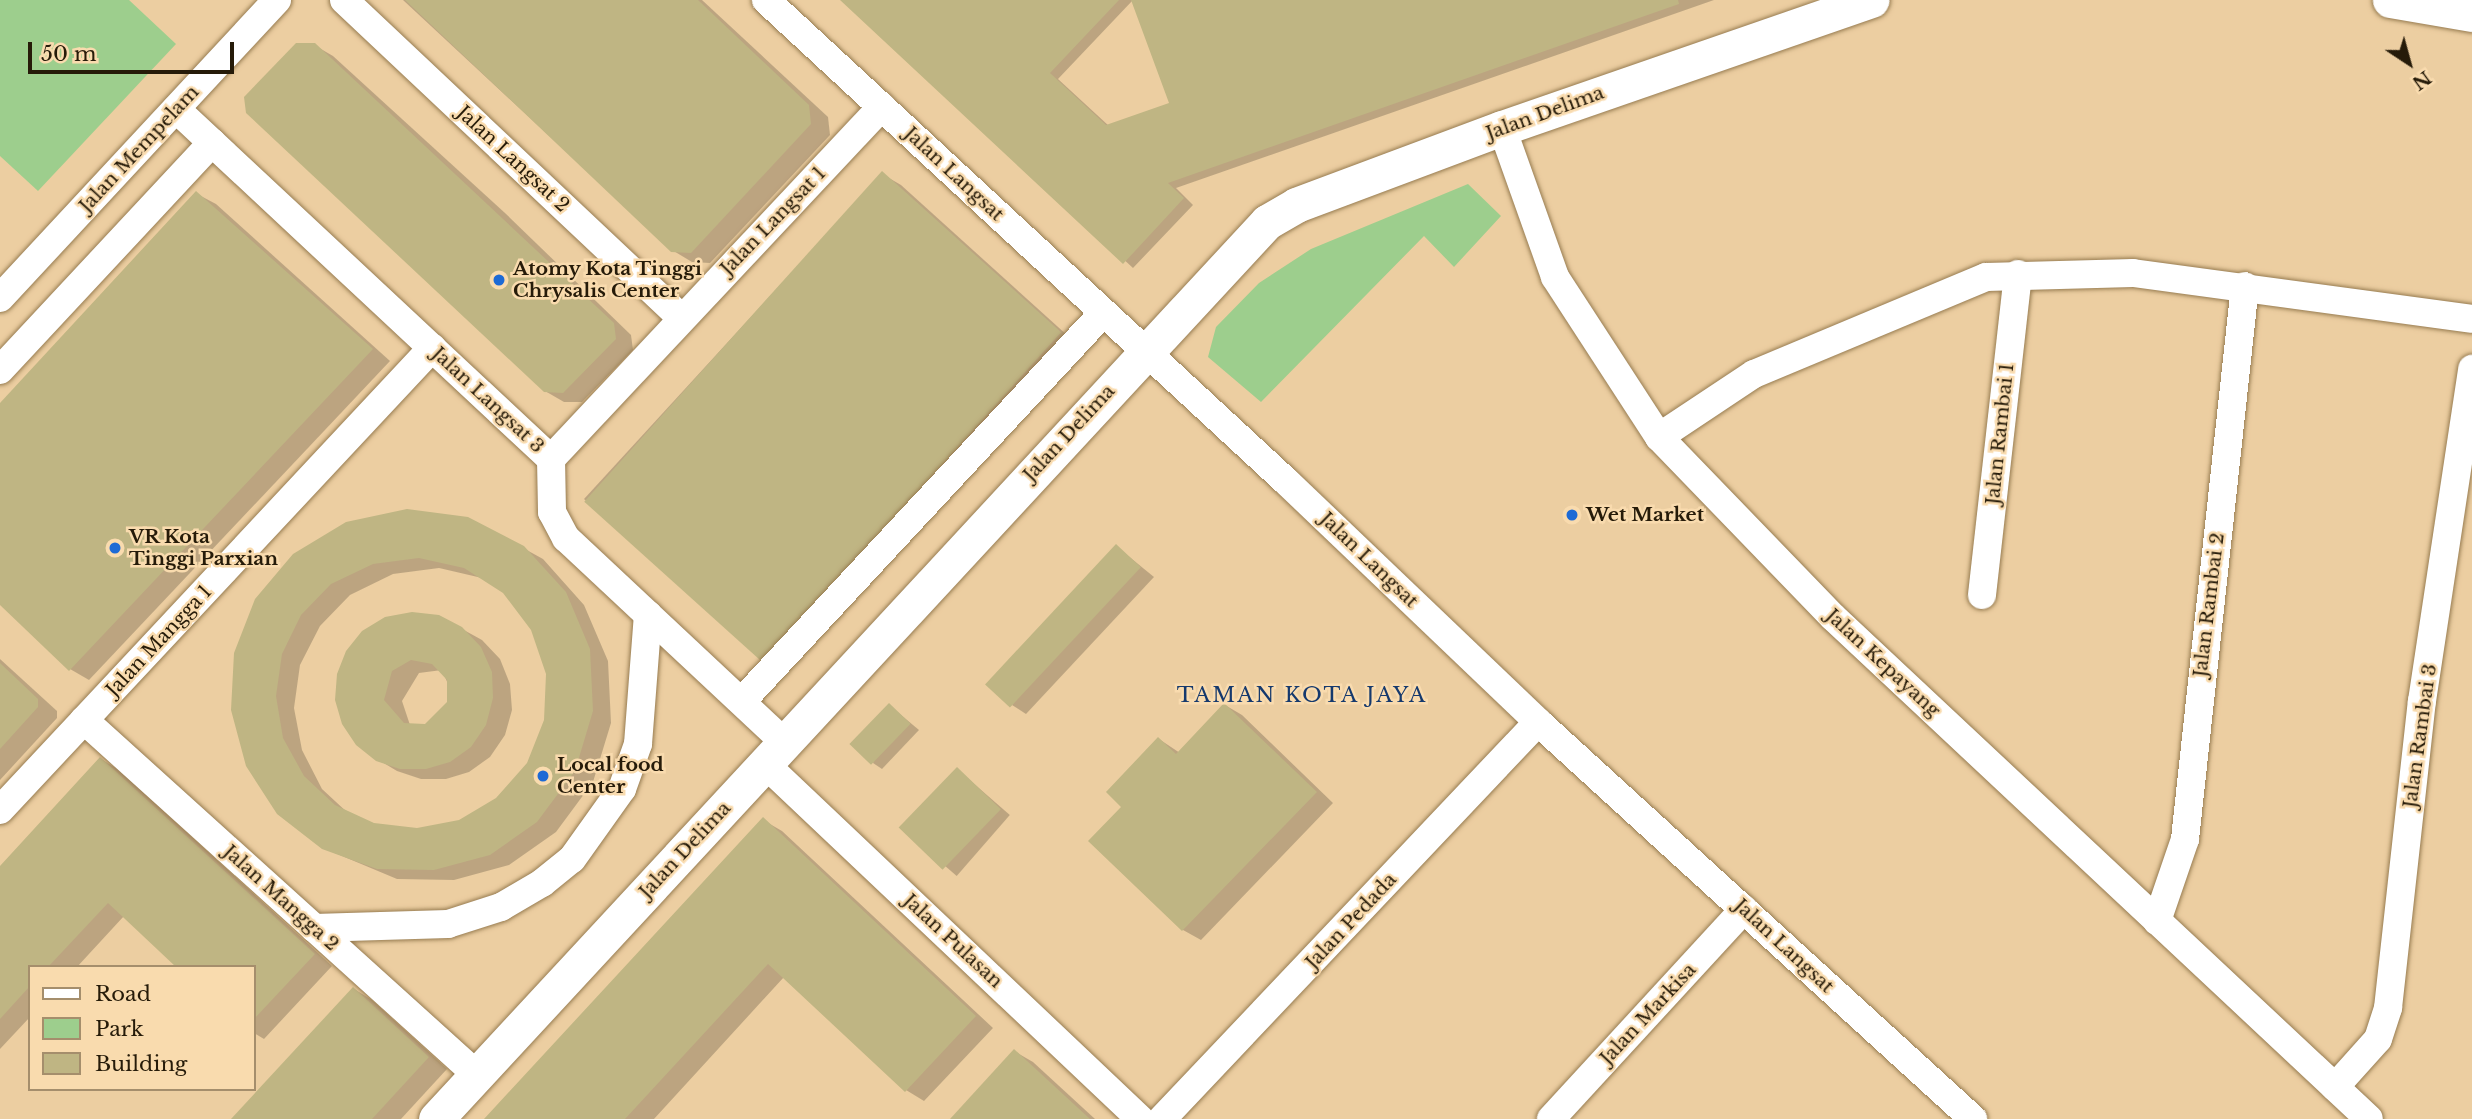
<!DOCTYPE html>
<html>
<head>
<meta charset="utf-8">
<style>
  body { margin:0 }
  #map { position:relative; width:2472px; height:1119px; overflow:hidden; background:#eccea1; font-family:"Libre Baskerville",serif }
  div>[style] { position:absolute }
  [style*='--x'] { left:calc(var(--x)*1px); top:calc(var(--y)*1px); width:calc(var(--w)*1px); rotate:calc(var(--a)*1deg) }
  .green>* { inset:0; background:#9dce8d }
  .shadow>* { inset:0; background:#0003; transform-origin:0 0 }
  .building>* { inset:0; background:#bfb583; transform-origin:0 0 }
  .roads { filter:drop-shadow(0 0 2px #977c51) drop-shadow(0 0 2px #977c51) }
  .minor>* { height:28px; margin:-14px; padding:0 14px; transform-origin:14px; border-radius:14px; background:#fff }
  .tertiary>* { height:35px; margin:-17.5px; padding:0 17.5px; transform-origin:17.5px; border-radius:17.5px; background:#fff }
  .dots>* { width:19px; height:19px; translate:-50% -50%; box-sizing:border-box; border:4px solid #f9dbae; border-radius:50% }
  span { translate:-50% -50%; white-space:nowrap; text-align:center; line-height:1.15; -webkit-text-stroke:5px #f9dbae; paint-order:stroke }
  .street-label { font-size:19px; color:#261b09 }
  .poi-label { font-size:19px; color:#261b09; font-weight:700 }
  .left { translate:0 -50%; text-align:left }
  .neighbourhood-label { font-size:21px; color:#15396d; letter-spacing:2px }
  .legend { position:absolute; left:28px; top:965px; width:228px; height:126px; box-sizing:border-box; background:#f9dbae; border:2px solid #a58e6c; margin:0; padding:9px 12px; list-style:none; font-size:21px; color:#261b09 }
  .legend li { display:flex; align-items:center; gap:14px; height:35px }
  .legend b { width:35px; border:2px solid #a58e6c }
  .north { position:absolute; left:2374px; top:28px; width:70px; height:70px; -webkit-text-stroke:5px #f9dbae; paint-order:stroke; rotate:144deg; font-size:19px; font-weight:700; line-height:28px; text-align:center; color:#261b09 }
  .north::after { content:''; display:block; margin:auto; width:24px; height:32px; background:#261b09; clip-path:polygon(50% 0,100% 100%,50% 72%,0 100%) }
  .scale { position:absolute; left:28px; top:42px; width:206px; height:32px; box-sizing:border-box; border:4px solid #261b09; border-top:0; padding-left:9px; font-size:21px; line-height:24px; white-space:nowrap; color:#261b09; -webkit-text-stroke:5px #f9dbae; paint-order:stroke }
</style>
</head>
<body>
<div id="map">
  <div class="green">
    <div style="clip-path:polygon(0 0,129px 0,176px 44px,38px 191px,0 156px)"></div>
    <div style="clip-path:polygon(1468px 184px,1501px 216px,1454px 267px,1424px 236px,1261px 402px,1208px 357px,1216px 327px,1259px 283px,1311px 249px)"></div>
  </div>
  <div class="shadow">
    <div style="clip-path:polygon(403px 0,702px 0,828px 117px,830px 135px,710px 263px,692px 262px,672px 250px)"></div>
    <div style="clip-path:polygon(843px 0,1133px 0,1058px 79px,1109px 126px,1171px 104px,1137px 0,1714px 0,1176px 188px,1193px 205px,1133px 268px)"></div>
    <div style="clip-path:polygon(314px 45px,333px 56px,505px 213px,631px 335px,633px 350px,582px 402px,564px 402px,545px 391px)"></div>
    <div style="clip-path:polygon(882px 174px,901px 185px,1078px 345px,778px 669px,759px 658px,584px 499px)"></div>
    <div style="clip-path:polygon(197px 194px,216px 204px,390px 361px,89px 680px,70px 669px,0 603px,0 407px)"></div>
    <div style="clip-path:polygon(1116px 546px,1154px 577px,1026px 714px,1012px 705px)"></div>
    <div style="clip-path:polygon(evenodd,523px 548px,543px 559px,584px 605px,608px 661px,611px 723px,593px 782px,556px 832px,509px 865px,454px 880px,397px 879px,323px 848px,248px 765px,294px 556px,523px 548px,439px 568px,482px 578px,504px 592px,533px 629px,547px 673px,545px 720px,528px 764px,497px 799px,459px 821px,417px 830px,373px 825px,349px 814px,322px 789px,302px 750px,294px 708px,300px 665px,320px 626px,350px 595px,393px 574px,439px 568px)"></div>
    <div style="clip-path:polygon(evenodd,462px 629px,482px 640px,500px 659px,510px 684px,512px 710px,505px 735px,490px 757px,469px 772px,446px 779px,421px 779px,397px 771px,377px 759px,337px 700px,462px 629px,442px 670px,451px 691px,449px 703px,425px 726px,410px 725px,402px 701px,419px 673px,442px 670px)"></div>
    <div style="clip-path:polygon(0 659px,57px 711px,57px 718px,0 780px)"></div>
    <div style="clip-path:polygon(889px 705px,919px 730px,882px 769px,873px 763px)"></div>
    <div style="clip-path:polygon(1225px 705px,1242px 715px,1333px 803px,1201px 940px,1183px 930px,1091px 841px,1124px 807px,1159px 739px,1180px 753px)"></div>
    <div style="clip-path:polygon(101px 759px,119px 770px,332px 966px,264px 1039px,254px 1033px,254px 967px,124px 916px,77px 967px,30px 967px,30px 1017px,0 1049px,0 869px)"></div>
    <div style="left:957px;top:769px;width:70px;height:81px;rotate:41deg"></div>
    <div style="clip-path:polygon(763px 820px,782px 831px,993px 1028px,924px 1101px,906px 1090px,784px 977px,654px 1119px,487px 1119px)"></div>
    <div style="clip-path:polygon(354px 989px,372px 1000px,447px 1069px,401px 1119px,234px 1119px)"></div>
    <div style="clip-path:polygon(1014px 1051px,1033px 1062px,1095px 1119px,952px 1119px)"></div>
  </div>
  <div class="building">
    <div style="clip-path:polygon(405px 0,698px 0,809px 105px,811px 124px,691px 253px,671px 252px)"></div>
    <div style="clip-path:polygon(840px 0,1119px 0,1050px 73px,1106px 125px,1169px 103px,1131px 0,1678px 0,1679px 4px,1168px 183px,1184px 198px,1123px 264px)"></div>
    <div style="clip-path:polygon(296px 43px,315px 43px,614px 323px,616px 339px,563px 393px,544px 392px,246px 113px,244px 97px)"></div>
    <div style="left:882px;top:171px;width:241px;height:445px;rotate:42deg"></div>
    <div style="clip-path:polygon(196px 191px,373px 349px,69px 671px,0 605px,0 403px)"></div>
    <div style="clip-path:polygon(evenodd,407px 509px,468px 517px,524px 546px,566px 592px,590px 649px,593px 711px,575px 771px,537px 822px,490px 855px,434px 870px,377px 869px,322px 849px,277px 814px,246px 766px,231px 710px,234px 653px,255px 599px,293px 554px,346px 522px,407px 509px,419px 558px,464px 568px,503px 593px,531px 630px,546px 674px,544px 720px,527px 763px,496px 798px,459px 820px,417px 828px,374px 823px,335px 805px,304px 776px,283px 738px,276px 696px,282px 654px,301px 615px,331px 584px,373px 564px,419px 558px)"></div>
    <div style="left:1116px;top:544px;width:34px;height:192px;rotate:43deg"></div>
    <div style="clip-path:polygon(evenodd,412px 612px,439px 615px,462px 627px,481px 647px,492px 672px,493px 698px,486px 725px,471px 747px,450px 762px,426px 769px,400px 769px,376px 761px,356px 745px,342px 724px,335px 700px,337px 674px,346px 651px,362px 631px,385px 617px,412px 612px,411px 660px,432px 664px,447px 680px,447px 702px,425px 724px,404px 723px,384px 700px,392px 671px,411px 660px)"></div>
    <div style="clip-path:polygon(0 663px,38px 699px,38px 707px,0 749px)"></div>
    <div style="left:889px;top:703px;width:30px;height:57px;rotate:44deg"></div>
    <div style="clip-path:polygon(1224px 703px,1317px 792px,1182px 931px,1088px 841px,1121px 807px,1106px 792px,1158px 737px,1176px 754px)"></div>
    <div style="clip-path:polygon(100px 757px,315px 954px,254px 1019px,254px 967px,176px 967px,108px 903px,48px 967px,30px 967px,30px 986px,0 1019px,0 866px)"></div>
    <div style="left:957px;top:767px;width:61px;height:84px;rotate:44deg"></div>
    <div style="clip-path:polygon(763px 817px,976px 1016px,905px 1092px,768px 964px,625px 1119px,484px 1119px)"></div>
    <div style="clip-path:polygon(353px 987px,429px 1057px,372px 1119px,231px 1119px)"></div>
    <div style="clip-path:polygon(1014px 1049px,1090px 1119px,950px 1119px)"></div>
  </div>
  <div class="roads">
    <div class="minor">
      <div style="--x:344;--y:0;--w:463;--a:43.3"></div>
      <div style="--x:766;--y:0;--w:711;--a:42.78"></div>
      <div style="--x:1288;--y:483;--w:346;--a:43.7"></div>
      <div style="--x:1538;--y:722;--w:589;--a:42.38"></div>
      <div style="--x:176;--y:109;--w:513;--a:43.03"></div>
      <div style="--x:551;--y:459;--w:53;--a:88.9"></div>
      <div style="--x:552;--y:512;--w:30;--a:62"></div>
      <div style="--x:566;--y:538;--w:299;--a:43.1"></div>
      <div style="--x:1502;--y:128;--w:158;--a:70.4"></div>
      <div style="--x:1555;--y:277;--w:191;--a:57"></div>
      <div style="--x:1659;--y:437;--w:250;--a:46"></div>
      <div style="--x:1833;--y:617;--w:734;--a:43.12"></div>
      <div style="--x:0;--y:298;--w:407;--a:-47.1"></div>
      <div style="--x:0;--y:370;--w:311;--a:-47"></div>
      <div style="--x:1659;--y:437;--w:114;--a:-33.6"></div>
      <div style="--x:1754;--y:374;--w:251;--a:-22.7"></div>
      <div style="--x:1986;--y:277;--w:147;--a:-1.6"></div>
      <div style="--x:2133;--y:273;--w:342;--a:7.7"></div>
      <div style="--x:551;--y:459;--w:483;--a:-46.8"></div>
      <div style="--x:1982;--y:595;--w:323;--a:-83.6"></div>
      <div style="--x:742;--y:701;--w:530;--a:-47.06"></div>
      <div style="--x:84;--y:720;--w:530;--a:42.09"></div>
      <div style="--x:764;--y:763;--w:518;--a:43.43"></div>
      <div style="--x:0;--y:810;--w:633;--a:-46.92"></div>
      <div style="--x:2157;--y:921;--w:87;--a:-71.1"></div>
      <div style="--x:2185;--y:839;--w:556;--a:-83.81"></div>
      <div style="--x:314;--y:928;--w:134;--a:-1.7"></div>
      <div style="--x:448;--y:924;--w:56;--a:-17.8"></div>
      <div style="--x:501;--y:907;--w:48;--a:-30.3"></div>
      <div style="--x:542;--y:883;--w:38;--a:-39"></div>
      <div style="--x:572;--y:859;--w:86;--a:-54.5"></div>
      <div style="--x:622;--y:789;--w:48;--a:-70.4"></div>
      <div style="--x:638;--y:744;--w:130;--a:-85.6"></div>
      <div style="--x:2335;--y:1087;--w:64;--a:-48.1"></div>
      <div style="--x:2378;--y:1039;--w:33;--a:-72"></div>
      <div style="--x:2388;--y:1008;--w:309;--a:-83.7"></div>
      <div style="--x:2422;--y:701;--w:336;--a:-81.4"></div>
      <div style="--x:1162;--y:1119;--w:547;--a:-46.56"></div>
      <div style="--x:1551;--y:1119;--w:285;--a:-47.4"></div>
    </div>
    <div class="tertiary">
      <div style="--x:2390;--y:0;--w:83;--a:9.7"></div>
      <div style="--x:436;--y:1119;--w:1223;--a:-47.19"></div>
      <div style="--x:1267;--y:222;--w:34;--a:-30"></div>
      <div style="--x:1296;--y:205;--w:220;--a:-20.5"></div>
      <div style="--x:1502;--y:128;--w:391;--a:-19.1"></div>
    </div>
  </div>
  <div class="dots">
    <div style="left:499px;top:280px;background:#1d6ad5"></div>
    <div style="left:1572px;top:515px;background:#1d6ad5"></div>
    <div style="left:115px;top:548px;background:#1d6ad5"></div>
    <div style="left:543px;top:776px;background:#1d6ad5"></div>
  </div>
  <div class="street-label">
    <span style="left:1545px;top:113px;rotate:-20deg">Jalan Delima</span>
    <span style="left:139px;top:149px;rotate:-47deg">Jalan Mempelam</span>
    <span style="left:513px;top:159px;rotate:43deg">Jalan Langsat 2</span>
    <span style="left:954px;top:174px;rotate:43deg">Jalan Langsat</span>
    <span style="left:773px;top:221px;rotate:-46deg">Jalan Langsat 1</span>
    <span style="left:488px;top:400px;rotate:43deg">Jalan Langsat 3</span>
    <span style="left:1069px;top:433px;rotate:-47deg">Jalan Delima</span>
    <span style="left:2000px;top:434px;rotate:-84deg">Jalan Rambai 1</span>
    <span style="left:1369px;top:560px;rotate:44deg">Jalan Langsat</span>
    <span style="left:2209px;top:605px;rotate:-83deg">Jalan Rambai 2</span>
    <span style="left:159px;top:641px;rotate:-47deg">Jalan Mangga 1</span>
    <span style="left:1883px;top:663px;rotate:43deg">Jalan Kepayang</span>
    <span style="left:2420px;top:736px;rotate:-82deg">Jalan Rambai 3</span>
    <span style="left:685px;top:850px;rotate:-47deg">Jalan Delima</span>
    <span style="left:281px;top:898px;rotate:42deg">Jalan Mangga 2</span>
    <span style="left:1351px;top:921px;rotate:-47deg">Jalan Pedada</span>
    <span style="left:953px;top:941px;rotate:43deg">Jalan Pulasan</span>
    <span style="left:1784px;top:946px;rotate:43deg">Jalan Langsat</span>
    <span style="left:1648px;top:1014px;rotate:-47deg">Jalan Markisa</span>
  </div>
  <div class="poi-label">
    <span class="left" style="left:513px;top:280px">Atomy Kota Tinggi<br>Chrysalis Center</span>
    <span class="left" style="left:1586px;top:515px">Wet Market</span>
    <span class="left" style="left:129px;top:548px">VR Kota<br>Tinggi Parxian</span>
    <span class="left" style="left:557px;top:776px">Local food<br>Center</span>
  </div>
  <div class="neighbourhood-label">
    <span style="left:1302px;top:695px">TAMAN KOTA JAYA</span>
  </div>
  <ul class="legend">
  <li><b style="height:9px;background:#fff"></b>Road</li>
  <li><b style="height:19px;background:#9dce8d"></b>Park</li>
  <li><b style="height:19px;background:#bfb583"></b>Building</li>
  </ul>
  <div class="north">N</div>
  <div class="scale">50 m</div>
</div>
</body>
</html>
